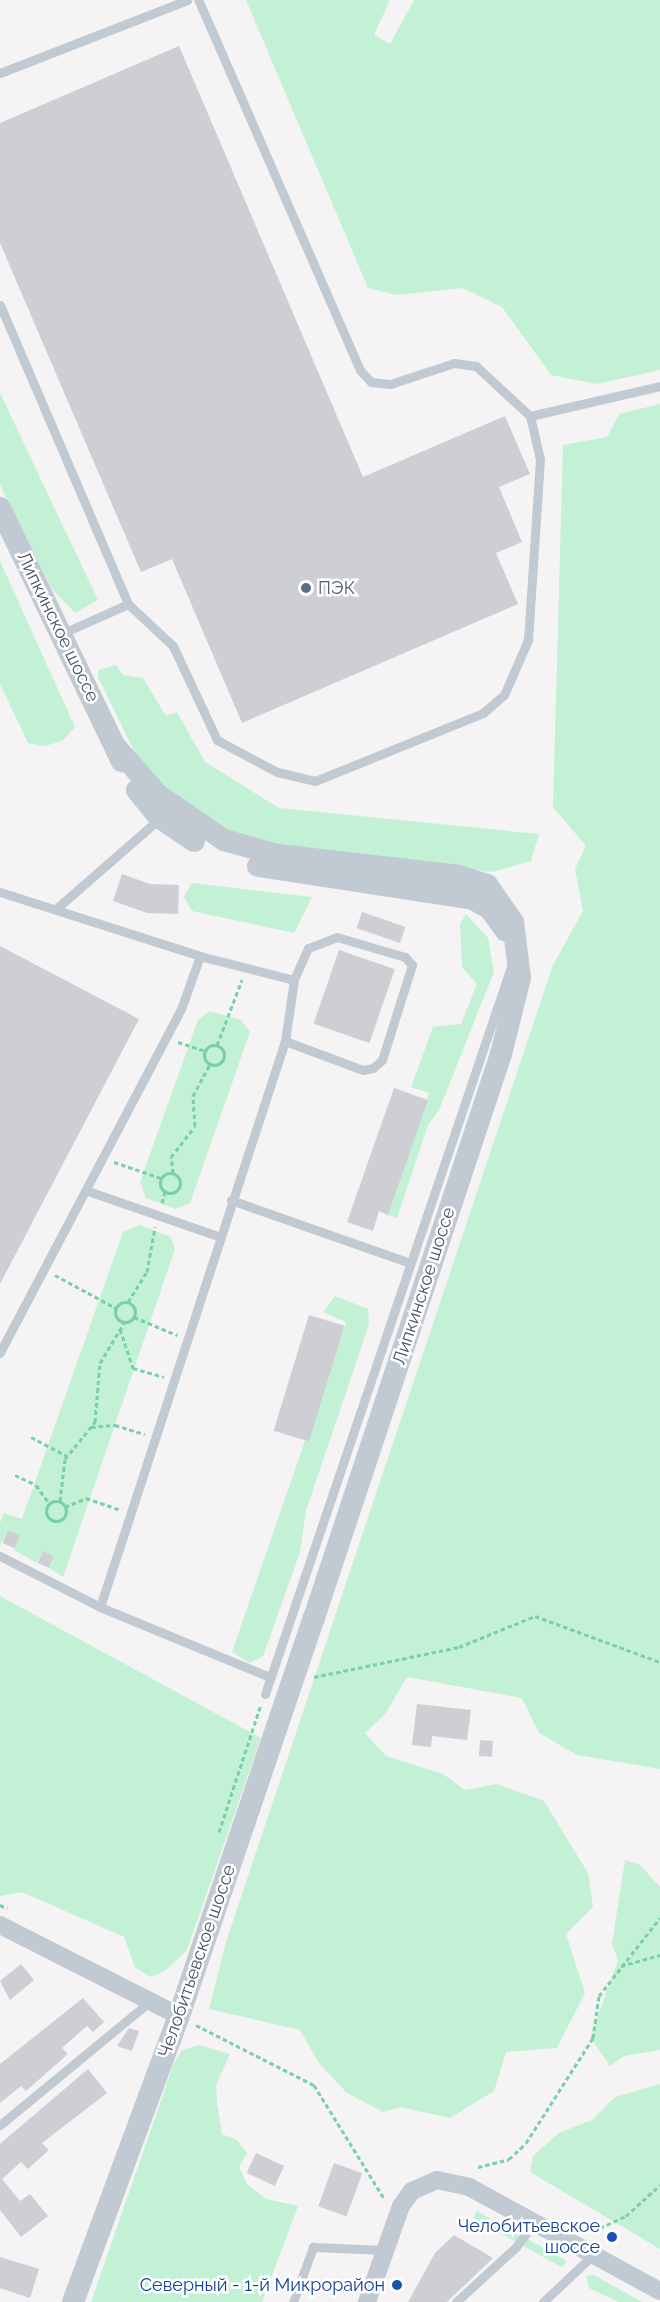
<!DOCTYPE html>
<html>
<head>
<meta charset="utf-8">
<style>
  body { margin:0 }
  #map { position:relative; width:660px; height:2302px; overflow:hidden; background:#f5f3f3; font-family:Raleway,sans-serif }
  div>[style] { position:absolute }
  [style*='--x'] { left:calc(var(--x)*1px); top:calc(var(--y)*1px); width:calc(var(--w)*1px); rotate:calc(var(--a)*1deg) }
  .green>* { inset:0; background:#c3f1d5; transform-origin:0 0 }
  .building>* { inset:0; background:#cdcfd5; transform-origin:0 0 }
  .path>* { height:3px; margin-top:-1.5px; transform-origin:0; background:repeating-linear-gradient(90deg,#7ad0a6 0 4.5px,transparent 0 7.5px) }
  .path>.ring { margin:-1.5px; padding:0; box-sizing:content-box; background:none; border:3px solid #7ad0a6; border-radius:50% }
  .service>* { height:9px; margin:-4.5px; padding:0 4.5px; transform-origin:4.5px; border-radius:4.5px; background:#c1cad2 }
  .minor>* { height:18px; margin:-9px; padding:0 9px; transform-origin:9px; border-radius:9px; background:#c1cad2 }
  .tertiary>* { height:22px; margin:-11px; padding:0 11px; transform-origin:11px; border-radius:11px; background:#c1cad2 }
  .dots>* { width:16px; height:16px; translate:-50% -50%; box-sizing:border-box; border:3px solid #fff; border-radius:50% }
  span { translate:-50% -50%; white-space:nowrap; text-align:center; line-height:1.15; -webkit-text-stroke:5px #fff; paint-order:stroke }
  .service-label { font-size:18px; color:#4e5e75 }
  .left { translate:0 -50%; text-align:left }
  .street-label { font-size:18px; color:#4a5661 }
  .transit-label { font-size:18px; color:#164399 }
  .right { translate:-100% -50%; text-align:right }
</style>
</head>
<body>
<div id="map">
  <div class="green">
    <div style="clip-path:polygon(246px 0,390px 0,374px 35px,390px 44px,414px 0,660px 0,660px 370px,597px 384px,551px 375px,502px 307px,463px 288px,396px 295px,368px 288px)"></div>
    <div style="clip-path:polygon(0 393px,98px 600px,75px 613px,52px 589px,0 485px)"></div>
    <div style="clip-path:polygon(660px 404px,660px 1769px,577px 1755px,539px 1733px,522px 1698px,407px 1677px,385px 1714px,365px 1733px,386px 1756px,443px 1774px,465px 1790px,497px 1784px,544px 1801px,588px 1873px,593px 1907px,566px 1934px,585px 1993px,557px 2048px,506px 2052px,494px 2091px,450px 2118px,401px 2107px,383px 2112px,347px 2093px,318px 2062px,300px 2030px,209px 2009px,227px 1939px,553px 965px,583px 911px,575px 869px,586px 846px,553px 807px,563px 445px,607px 437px,619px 414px)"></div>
    <div style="clip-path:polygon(0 561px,75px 727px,62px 741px,45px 746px,28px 743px,0 684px)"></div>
    <div style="clip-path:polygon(116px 665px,123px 675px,143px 678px,166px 716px,177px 712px,205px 762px,279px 808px,539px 834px,531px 861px,492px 872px,244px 841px,173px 798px,135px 753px,98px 677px,98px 670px)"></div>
    <div style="clip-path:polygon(192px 883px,312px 897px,294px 933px,192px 911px,184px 897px)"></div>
    <div style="clip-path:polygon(466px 914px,488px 938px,494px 972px,439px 1110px,428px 1125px,397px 1218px,388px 1215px,429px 1093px,411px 1087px,433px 1027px,461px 1024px,477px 984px,462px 967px,460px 924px)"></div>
    <div style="clip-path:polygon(210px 1011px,241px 1020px,250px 1032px,190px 1203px,176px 1209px,146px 1198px,140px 1182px,198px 1020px)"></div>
    <div style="clip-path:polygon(139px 1225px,171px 1237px,175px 1249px,63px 1577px,49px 1568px,54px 1556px,43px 1551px,37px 1563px,14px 1550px,19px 1535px,9px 1530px,0 1544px,0 1523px,4px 1513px,22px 1519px,123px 1232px)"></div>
    <div style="clip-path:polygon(335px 1296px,368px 1309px,369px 1324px,306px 1511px,300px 1552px,263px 1656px,250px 1663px,232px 1652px,346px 1322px,323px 1312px)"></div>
    <div style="clip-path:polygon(0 1596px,261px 1738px,187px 1950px,165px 1971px,150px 1977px,135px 1967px,124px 1937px,22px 1892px,0 1896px)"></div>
    <div style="clip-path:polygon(625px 1860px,640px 1865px,660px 1887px,660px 2050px,624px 2056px,610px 2066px,590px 2037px,618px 1960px,612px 1944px)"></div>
    <div style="clip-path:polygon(199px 2045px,230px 2054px,216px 2085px,217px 2102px,222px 2134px,237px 2140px,247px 2153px,239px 2167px,247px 2184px,266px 2199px,298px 2206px,262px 2302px,91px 2302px,174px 2063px,182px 2050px)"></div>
    <div style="clip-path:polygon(660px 2084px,660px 2249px,530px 2172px,533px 2156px,559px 2133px,592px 2120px,615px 2097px)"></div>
    <div style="left:477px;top:2211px;width:102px;height:8px;rotate:29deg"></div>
    <div style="clip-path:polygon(594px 2275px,642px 2302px,618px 2302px,589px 2288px,586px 2276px)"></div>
  </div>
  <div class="building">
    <div style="clip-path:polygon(179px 46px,363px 477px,505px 416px,530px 474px,499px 487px,522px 542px,496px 553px,518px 604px,242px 723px,172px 559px,141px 572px,0 243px,0 123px)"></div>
    <div style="clip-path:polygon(122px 874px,150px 884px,179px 885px,178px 914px,147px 913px,113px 901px)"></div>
    <div style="left:362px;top:912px;width:46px;height:17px;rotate:19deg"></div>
    <div style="clip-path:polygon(0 946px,139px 1019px,0 1284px)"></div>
    <div style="left:339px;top:950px;width:59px;height:78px;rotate:19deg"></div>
    <div style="clip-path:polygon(394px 1088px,428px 1100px,388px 1215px,379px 1211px,373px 1231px,347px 1222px)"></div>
    <div style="left:309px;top:1315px;width:37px;height:121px;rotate:17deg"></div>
    <div style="left:8px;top:1530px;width:13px;height:14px;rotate:23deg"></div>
    <div style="left:43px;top:1551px;width:12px;height:13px;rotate:24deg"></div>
    <div style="clip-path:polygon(417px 1704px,471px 1710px,467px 1740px,432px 1736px,431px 1747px,412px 1745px)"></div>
    <div style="left:480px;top:1740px;width:13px;height:16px;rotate:4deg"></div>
    <div style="clip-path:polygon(21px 1964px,34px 1980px,10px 2000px,0 1981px)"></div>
    <div style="clip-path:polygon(83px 1998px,104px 2022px,93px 2032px,87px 2026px,62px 2048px,68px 2054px,26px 2091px,21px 2086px,0 2103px,0 2064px)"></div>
    <div style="clip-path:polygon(129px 2028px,139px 2031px,132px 2051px,117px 2046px)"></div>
    <div style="clip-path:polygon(88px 2069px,107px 2093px,42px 2143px,49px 2150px,28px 2169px,21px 2162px,2px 2179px,20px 2201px,30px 2194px,48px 2216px,21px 2237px,0 2210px,0 2144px)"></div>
    <div style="left:256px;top:2153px;width:31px;height:22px;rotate:25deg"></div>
    <div style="left:334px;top:2163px;width:30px;height:46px;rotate:20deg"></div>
    <div style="clip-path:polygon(454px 2235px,493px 2258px,447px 2302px,408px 2302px,435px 2253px)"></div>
    <div style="clip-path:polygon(0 2257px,39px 2269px,30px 2298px,0 2288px)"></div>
  </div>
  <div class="path">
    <div style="--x:178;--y:1042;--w:28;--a:18"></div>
    <div class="ring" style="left:204px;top:1045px;width:17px;height:17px"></div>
    <div style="--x:217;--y:1045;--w:70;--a:-69"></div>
    <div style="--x:114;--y:1162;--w:50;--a:18.8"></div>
    <div class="ring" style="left:160px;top:1173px;width:17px;height:17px"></div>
    <div style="--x:173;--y:1173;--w:16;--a:-97"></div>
    <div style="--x:171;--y:1157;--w:39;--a:-52"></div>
    <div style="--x:195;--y:1126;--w:30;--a:-94"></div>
    <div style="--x:193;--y:1096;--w:36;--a:-62"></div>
    <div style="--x:162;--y:1203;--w:11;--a:-75"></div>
    <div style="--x:55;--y:1275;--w:69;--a:28.4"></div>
    <div class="ring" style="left:115px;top:1302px;width:17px;height:17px"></div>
    <div style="--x:128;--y:1302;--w:36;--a:-58"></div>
    <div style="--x:147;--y:1272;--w:46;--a:-79.9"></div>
    <div style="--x:134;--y:1317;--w:47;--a:22.7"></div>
    <div style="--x:120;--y:1329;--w:41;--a:71.6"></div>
    <div style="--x:133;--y:1368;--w:32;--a:16"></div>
    <div style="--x:91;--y:1427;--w:24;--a:-5"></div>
    <div style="--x:115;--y:1425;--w:31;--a:17"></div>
    <div style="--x:31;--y:1437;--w:41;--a:27.8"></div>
    <div style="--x:15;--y:1475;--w:23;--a:25"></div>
    <div style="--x:36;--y:1485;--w:22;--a:54"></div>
    <div class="ring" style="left:46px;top:1501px;width:17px;height:17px"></div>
    <div style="--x:60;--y:1501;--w:42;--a:-83.2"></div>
    <div style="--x:65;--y:1459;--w:48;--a:-51"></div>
    <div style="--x:95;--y:1422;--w:59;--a:-85.2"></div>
    <div style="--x:100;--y:1363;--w:47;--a:-59"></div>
    <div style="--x:65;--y:1507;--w:23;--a:-23"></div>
    <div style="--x:86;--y:1498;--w:36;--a:19"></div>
    <div style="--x:314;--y:1677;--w:148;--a:-11.7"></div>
    <div style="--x:459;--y:1647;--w:82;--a:-22.2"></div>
    <div style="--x:535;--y:1616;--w:133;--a:20.2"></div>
    <div style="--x:219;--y:1832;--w:135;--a:-71.8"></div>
    <div style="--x:0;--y:1905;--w:8;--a:23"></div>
    <div style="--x:621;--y:1966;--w:41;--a:-15.8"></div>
    <div style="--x:196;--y:2025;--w:132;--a:27"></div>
    <div style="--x:314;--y:2085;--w:135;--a:58.3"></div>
    <div style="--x:478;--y:2167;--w:32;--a:-14"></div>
    <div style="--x:509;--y:2159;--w:23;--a:-43"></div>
    <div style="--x:526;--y:2143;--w:125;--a:-57.5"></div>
    <div style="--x:593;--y:2038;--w:42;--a:-81.9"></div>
    <div style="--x:599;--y:1996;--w:99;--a:-52"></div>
    <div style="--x:600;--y:2228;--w:29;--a:-25"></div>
    <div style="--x:626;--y:2216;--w:46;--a:-42.4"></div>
  </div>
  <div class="service">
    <div style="--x:0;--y:73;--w:201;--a:-21.3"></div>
    <div style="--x:0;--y:305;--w:325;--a:66.8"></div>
    <div style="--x:128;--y:604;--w:62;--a:43"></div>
    <div style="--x:173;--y:646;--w:104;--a:64.9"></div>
    <div style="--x:217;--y:740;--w:68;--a:28.1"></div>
    <div style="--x:277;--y:772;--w:39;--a:13"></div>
    <div style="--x:315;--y:781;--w:181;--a:-22"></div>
    <div style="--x:483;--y:713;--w:28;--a:-41"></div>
    <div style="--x:504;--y:695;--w:60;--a:-66.4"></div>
    <div style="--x:528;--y:640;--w:181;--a:-86.2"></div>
    <div style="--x:540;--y:459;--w:44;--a:-103.1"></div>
    <div style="--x:530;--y:416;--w:74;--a:-137.2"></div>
    <div style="--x:476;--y:366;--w:22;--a:-172"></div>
    <div style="--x:454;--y:363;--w:67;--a:161.8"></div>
    <div style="--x:390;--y:384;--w:19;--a:-174"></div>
    <div style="--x:371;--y:382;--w:16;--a:-133"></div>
    <div style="--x:360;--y:370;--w:404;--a:-113.6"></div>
    <div style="--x:530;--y:416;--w:133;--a:-13"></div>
    <div style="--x:63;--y:633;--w:71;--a:-24"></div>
    <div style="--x:0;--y:892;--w:210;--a:17.7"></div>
    <div style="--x:200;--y:956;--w:56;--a:109.7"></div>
    <div style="--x:181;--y:1009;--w:389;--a:117.8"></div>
    <div style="--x:57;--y:908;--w:135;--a:-41.1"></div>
    <div style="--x:285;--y:1041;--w:83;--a:20.4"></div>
    <div style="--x:363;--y:1070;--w:10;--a:-11"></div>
    <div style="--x:373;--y:1068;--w:12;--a:-42"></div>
    <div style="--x:382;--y:1060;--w:100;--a:-72.5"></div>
    <div style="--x:412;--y:965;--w:11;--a:-131"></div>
    <div style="--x:405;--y:957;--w:71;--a:-163.6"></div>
    <div style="--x:337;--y:937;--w:31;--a:159"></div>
    <div style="--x:308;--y:948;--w:35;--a:114"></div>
    <div style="--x:88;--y:1191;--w:138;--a:19.1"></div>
    <div style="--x:231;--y:1200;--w:190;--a:19.4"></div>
    <div style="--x:0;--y:1556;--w:112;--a:27"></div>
    <div style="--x:100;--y:1607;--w:595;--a:-71.9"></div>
    <div style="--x:285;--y:1041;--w:62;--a:-81.6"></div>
    <div style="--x:294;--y:980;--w:97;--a:-165.7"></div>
    <div style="--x:100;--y:1607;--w:184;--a:22.4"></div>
    <div style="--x:265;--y:1694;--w:771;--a:-71.31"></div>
    <div style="--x:0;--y:2125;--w:192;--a:-39.5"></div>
    <div style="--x:293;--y:2302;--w:59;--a:-70"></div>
    <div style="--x:313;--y:2247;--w:72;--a:2.4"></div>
    <div style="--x:456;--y:2302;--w:81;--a:-42.5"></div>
    <div style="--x:516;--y:2247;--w:31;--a:-54"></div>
    <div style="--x:543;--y:2302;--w:70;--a:-43.3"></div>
  </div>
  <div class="minor">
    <div style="--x:0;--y:1925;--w:201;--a:26.9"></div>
    <div style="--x:367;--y:2302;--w:102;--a:-70.5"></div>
    <div style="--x:401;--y:2206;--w:19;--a:-54"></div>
    <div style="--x:412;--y:2191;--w:27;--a:-24"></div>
    <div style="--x:437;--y:2180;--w:33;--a:12"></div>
    <div style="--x:469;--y:2187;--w:217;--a:28.6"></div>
  </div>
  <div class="tertiary">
    <div style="--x:0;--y:508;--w:281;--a:64.3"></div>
    <div style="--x:137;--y:790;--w:36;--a:51"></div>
    <div style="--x:160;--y:818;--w:41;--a:34.1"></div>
    <div style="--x:258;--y:866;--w:218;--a:8.7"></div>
    <div style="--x:473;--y:899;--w:20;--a:30"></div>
    <div style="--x:490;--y:909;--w:27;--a:54"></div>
    <div style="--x:73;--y:2302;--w:305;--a:-69.7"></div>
    <div style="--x:179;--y:2016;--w:420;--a:-71.3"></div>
    <div style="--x:314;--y:1618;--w:594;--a:-71.66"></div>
    <div style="--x:501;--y:1054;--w:78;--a:-76"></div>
    <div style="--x:520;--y:978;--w:56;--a:-97.1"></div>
    <div style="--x:513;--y:922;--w:45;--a:-125.1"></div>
    <div style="--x:487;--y:885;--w:28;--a:-162"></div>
    <div style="--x:460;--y:876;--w:183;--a:-173.4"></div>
    <div style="--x:278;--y:855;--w:56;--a:-164.5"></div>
    <div style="--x:224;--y:840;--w:80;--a:-145.7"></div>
    <div style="--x:158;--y:795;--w:65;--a:-131.3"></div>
  </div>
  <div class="dots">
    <div style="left:306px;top:588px;background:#5c6f8a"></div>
    <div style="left:612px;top:2237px;background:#1a4fb4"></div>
    <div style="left:397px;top:2285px;background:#1a4fb4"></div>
  </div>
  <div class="service-label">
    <span class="left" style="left:318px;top:588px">ПЭК</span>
  </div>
  <div class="street-label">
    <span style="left:58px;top:627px;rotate:64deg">Липкинское шоссе</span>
    <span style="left:424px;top:1286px;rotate:-72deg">Липкинское шоссе</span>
    <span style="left:197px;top:1961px;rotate:-71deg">Челобитьевское шоссе</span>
  </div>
  <div class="transit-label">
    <span class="right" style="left:600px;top:2237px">Челобитьевское<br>шоссе</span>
    <span class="right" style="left:385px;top:2285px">Северный - 1-й Микрорайон</span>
  </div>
</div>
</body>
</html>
